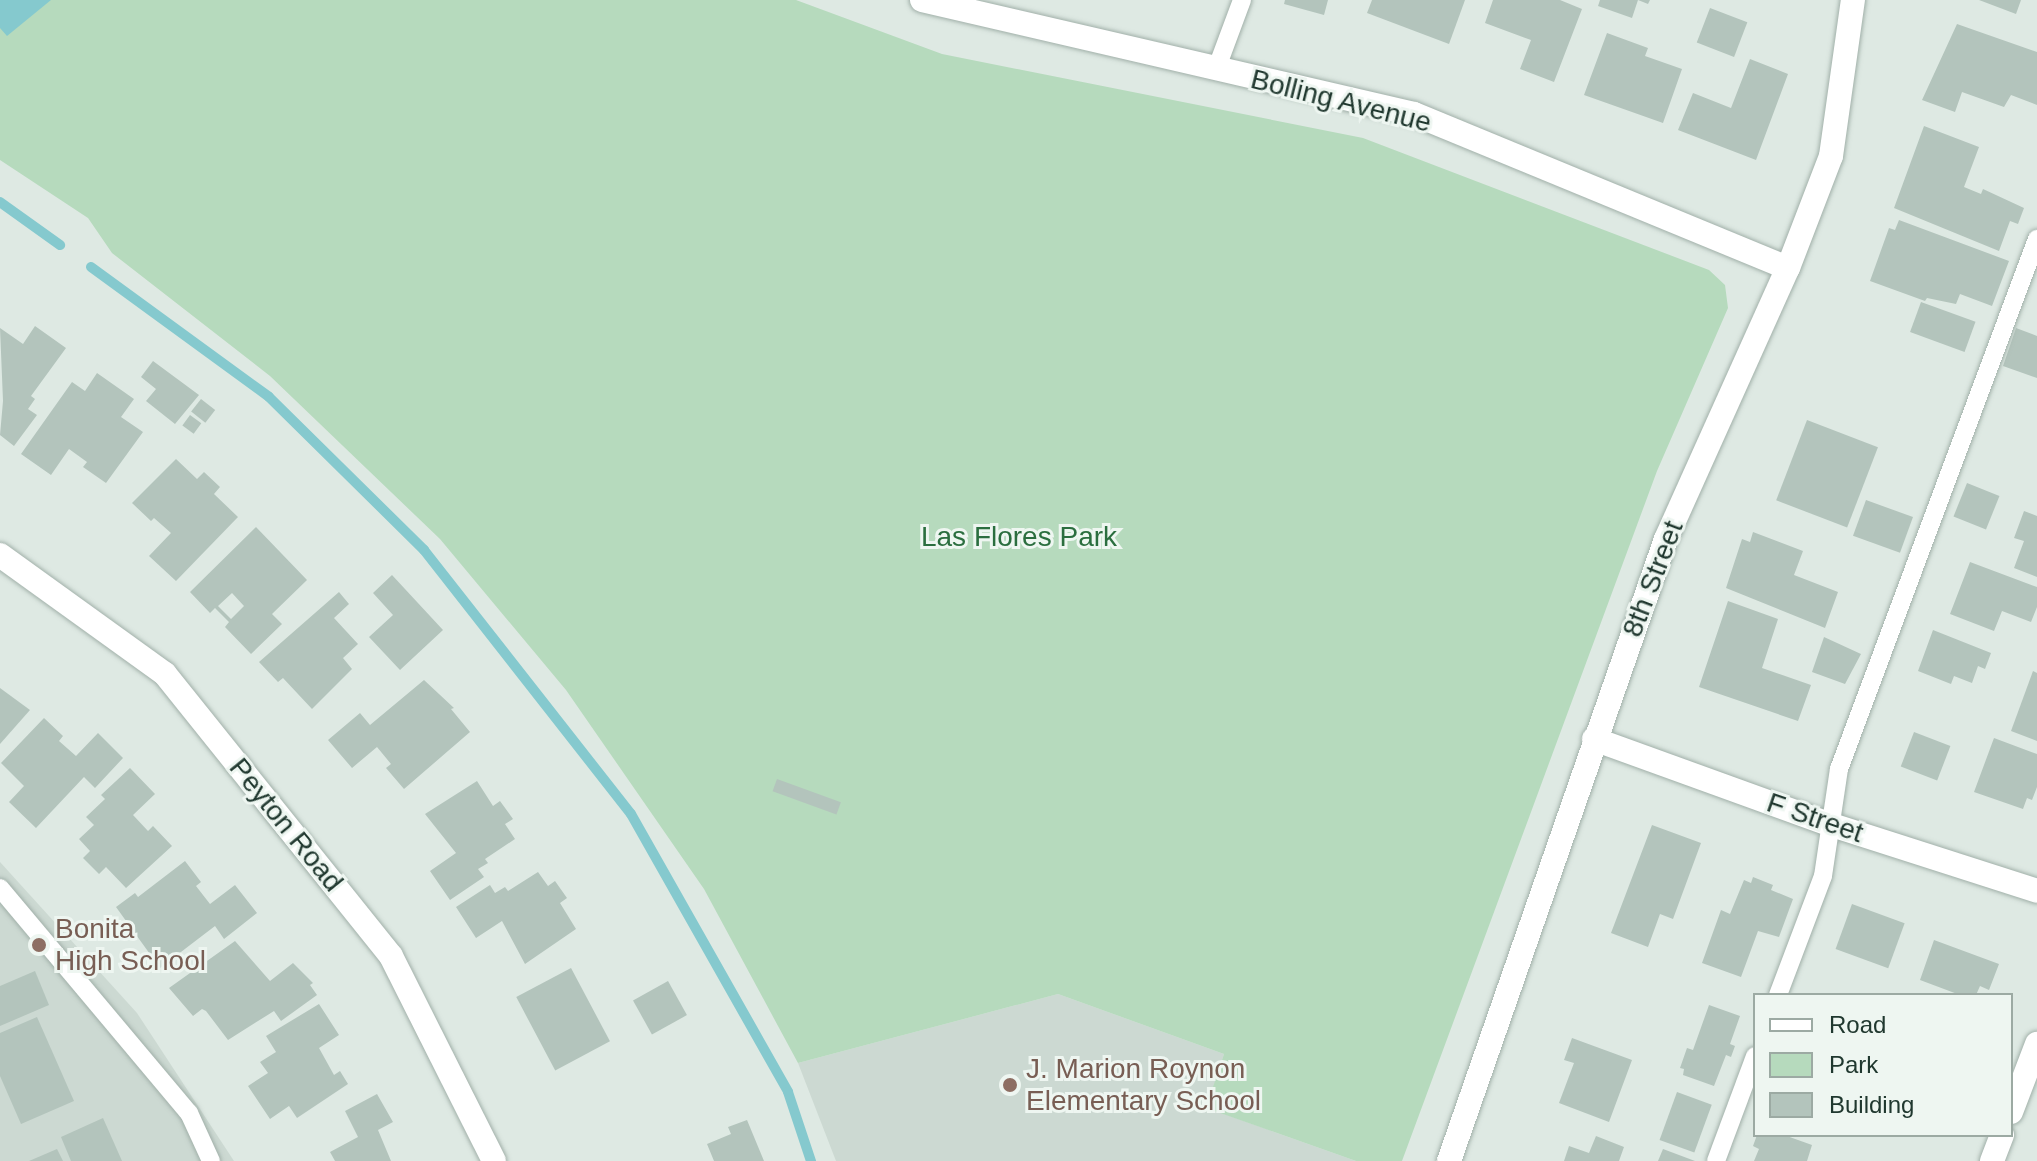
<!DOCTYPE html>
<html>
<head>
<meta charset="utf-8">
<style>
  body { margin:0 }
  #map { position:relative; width:2037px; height:1161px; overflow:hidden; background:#dee9e3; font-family:Arial,sans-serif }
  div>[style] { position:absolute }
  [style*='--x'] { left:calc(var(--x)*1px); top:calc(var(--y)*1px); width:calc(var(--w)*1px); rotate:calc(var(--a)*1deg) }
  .built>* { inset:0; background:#ccd9d2 }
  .green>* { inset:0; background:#b6dabd }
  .water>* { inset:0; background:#85c9ce }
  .stream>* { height:10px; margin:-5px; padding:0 5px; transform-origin:5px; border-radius:5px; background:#85c9ce }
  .building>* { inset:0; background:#b3c4bc; transform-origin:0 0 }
  .roads { filter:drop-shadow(0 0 2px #a1b0a9) drop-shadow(0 0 2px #a1b0a9) }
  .lane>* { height:18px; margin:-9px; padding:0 9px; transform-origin:9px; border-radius:9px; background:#fff }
  .street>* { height:24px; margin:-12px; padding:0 12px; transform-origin:12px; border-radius:12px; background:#fff }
  .secondary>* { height:24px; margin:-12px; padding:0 12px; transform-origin:12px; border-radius:12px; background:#fff }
  .dots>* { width:22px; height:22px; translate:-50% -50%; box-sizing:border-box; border:4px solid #eef6f1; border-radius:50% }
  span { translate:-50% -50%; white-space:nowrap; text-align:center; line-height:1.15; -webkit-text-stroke:6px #eef6f1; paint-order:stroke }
  .street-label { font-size:28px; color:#20382f }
  .park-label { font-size:28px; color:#2b6e3f }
  .education-label { font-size:28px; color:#785e54 }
  .left { translate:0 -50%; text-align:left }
  .legend { position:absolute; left:1753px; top:993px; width:260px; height:144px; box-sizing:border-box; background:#eef6f1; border:2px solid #9caaa3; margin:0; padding:10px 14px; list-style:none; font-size:24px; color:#20382f }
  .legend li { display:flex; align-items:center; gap:16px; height:40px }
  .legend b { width:40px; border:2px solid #9caaa3 }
</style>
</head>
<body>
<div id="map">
  <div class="built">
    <div style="clip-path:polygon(0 862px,137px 1013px,234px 1161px,0 1161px)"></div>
    <div style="clip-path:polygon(1058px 994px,1224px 1054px,1207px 1108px,1356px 1161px,836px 1161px,798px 1063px)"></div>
  </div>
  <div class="green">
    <div style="clip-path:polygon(0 0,796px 0,942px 54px,1363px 138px,1709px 270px,1725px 285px,1728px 308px,1657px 471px,1402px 1161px,1356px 1161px,1206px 1108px,1224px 1054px,1058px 994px,798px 1063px,704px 889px,566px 690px,440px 539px,270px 376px,112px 253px,88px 218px,0 160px)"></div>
  </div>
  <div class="water">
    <div style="clip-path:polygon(0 0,51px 0,7px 36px,0 28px)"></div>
  </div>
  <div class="stream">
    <div style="--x:0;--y:202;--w:74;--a:35.6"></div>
    <div style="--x:91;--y:267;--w:220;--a:36.1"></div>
    <div style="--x:269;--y:397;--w:218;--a:44.6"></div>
    <div style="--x:424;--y:550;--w:335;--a:51.9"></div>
    <div style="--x:631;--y:814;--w:319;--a:60.5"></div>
    <div style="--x:788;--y:1092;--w:73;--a:71.6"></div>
  </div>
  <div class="building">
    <div style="clip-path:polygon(1285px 0,1328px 0,1324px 15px,1284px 4px)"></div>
    <div style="clip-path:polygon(1372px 0,1465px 0,1449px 44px,1367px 13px)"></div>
    <div style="clip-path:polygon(1493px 0,1560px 0,1582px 9px,1554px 82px,1520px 69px,1531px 40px,1485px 23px)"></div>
    <div style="clip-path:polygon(1600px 0,1650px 0,1648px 4px,1638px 0,1632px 18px,1598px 6px)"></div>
    <div style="clip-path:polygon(1979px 0,2021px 0,2016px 14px)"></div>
    <div style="left:1710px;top:8px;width:40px;height:37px;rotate:21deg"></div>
    <div style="clip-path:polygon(1957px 24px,2037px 52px,2037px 105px,2011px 95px,2004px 107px,1962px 92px,1955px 112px,1922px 100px)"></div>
    <div style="clip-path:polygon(1607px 33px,1648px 48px,1645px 56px,1682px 69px,1663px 123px,1584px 95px)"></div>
    <div style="clip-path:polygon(1750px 59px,1788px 74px,1756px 160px,1678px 130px,1693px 93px,1731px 108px)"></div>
    <div style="clip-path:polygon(1924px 126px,1979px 147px,1964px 187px,1981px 194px,1983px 189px,2024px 208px,2018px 224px,2010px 221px,1999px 251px,1894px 208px)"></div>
    <div style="clip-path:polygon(1899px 220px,2009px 261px,1992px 306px,1960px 294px,1956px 304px,1927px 298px,1925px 301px,1870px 281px,1889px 228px,1895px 230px)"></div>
    <div style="left:1921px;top:302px;width:58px;height:32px;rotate:20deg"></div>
    <div style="clip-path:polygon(35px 326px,66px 348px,31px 396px,35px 399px,28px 409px,37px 415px,14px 446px,0 435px,3px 401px,0 328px,23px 344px)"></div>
    <div style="clip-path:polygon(2016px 328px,2037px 336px,2037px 378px,2003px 366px)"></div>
    <div style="clip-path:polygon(153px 361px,199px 395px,175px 424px,146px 401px,156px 389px,141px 377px)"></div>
    <div style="clip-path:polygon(97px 373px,134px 399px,121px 417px,143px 432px,106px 483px,83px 467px,87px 462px,69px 449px,51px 475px,21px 454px,72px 382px,85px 391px)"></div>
    <div style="left:201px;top:399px;width:18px;height:16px;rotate:38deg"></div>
    <div style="left:190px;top:415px;width:14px;height:13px;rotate:36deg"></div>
    <div style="left:1807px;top:420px;width:76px;height:86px;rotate:21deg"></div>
    <div style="clip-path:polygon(176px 459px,197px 479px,204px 472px,220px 487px,214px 494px,238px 517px,176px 581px,149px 556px,171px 533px,154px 518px,151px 521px,132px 503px)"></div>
    <div style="left:1967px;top:483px;width:35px;height:36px;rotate:22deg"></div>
    <div style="left:1866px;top:500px;width:50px;height:38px;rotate:20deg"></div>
    <div style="clip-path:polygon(2024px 511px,2037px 516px,2037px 577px,2014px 568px,2024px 541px,2014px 538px)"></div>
    <div style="clip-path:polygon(evenodd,256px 527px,307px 580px,272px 614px,282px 624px,251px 654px,225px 627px,229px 622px,215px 608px,210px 613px,190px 592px,256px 527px,232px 593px,244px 606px,231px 619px,218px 606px,232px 593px)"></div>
    <div style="clip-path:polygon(1753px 532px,1803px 551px,1794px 575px,1838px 592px,1825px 628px,1726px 588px,1742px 539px,1750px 542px)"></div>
    <div style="clip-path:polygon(1970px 562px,2037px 587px,2037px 607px,2031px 622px,2002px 611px,1994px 631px,1950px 614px)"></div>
    <div style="clip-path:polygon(392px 575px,443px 630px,400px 670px,369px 637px,393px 615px,373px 593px)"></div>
    <div style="clip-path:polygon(339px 592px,349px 604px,334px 618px,358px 644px,343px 658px,352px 669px,312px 709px,283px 678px,278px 682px,259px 662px)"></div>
    <div style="clip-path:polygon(1728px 601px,1778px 619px,1762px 668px,1811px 685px,1798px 721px,1699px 687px)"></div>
    <div style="clip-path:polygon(1933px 630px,1991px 653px,1985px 669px,1978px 666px,1972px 683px,1954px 676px,1951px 684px,1918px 671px)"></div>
    <div style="clip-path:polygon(1824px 637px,1861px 654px,1845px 684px,1812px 672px)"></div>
    <div style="clip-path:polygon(2033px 671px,2037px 673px,2037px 741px,2011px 731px)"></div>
    <div style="clip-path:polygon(424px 680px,454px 708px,451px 709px,470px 732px,404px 789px,386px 768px,391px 764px,377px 747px,352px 768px,328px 740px,360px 713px,370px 725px)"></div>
    <div style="clip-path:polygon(0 688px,30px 710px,0 744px)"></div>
    <div style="clip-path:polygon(44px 718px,63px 736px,59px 741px,76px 756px,98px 733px,123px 758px,95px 788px,84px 777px,36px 828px,9px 802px,24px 786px,1px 763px)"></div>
    <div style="left:1914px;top:732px;width:39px;height:37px;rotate:21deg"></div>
    <div style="clip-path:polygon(1994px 738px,2037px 754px,2037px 787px,2032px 800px,2027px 798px,2023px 809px,1974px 792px)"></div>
    <div style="clip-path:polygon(130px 768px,155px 794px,133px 815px,148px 831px,153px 826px,172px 846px,126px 888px,106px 867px,99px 874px,83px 858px,90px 851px,79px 839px,94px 825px,86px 817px,105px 799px,101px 795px)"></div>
    <div style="left:777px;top:779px;width:68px;height:13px;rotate:20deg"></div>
    <div style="clip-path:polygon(477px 781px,493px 806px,500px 801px,513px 819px,505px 824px,515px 839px,485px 859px,488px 863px,478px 869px,484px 877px,450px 900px,430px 871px,456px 853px,425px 814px)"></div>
    <div style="clip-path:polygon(1652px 825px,1701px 843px,1673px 919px,1660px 914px,1648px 947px,1611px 933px)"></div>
    <div style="clip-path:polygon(185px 861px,201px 882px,196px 886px,210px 904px,235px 885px,257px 913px,224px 939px,215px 926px,160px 968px,116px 907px,135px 893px,138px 897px)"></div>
    <div style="clip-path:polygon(538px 872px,548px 886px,555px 881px,567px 898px,560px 903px,576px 929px,525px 964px,502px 921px,476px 938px,456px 907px,490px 885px,495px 893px,505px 887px,508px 891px)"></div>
    <div style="clip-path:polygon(1753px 877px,1773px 885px,1771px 890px,1793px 899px,1779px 937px,1758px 931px,1741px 977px,1702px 963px,1721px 910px,1730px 914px,1744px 880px,1751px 883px)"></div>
    <div style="left:1852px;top:904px;width:56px;height:48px;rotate:20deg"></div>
    <div style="clip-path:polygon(1934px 940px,1999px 964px,1989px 990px,1980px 986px,1976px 995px,1960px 995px,1920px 980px)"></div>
    <div style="clip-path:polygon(235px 941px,270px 981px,293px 963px,313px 983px,310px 985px,317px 995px,281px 1021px,274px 1011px,228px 1040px,206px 1011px,202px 1009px,193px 1016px,169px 988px)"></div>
    <div style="left:571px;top:968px;width:83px;height:62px;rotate:62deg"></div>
    <div style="clip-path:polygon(35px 971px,49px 1005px,0 1026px,0 986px)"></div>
    <div style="left:668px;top:981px;width:39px;height:40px;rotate:61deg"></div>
    <div style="clip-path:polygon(319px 1004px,339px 1035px,319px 1048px,334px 1075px,340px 1071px,348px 1084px,297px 1118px,289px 1106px,270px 1119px,248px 1086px,268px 1073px,260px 1062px,276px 1052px,266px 1036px)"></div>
    <div style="clip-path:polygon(1709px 1005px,1740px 1016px,1730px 1044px,1735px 1046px,1731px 1057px,1726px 1055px,1714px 1086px,1683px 1075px,1684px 1069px,1680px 1068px,1687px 1048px,1693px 1050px)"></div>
    <div style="clip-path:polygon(37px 1017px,74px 1101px,21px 1124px,0 1076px,0 1033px)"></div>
    <div style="clip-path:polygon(1572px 1038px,1632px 1060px,1609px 1122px,1559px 1103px,1574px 1063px,1564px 1060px)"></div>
    <div style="left:1677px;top:1092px;width:37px;height:51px;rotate:20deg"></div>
    <div style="clip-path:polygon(377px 1094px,393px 1122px,378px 1130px,391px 1161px,335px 1161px,330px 1152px,358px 1137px,345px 1111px)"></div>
    <div style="clip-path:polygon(103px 1118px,122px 1161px,71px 1161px,61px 1137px)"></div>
    <div style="clip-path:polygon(747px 1120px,764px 1161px,714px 1161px,707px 1144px,731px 1134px,728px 1127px)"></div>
    <div style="clip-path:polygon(1757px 1135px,1784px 1135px,1812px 1145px,1807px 1161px,1754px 1161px,1759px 1149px,1753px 1146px)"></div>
    <div style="clip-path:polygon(1596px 1136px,1624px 1147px,1619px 1161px,1564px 1161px,1569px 1146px,1589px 1153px)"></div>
    <div style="clip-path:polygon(57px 1149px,63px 1161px,29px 1161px)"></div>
    <div style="clip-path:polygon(1663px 1149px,1695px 1161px,1658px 1161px)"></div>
  </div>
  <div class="roads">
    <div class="lane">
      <div style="--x:1216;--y:70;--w:75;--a:-69.6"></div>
      <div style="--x:0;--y:888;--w:294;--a:50"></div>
      <div style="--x:189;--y:1113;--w:53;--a:65.4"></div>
      <div style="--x:1778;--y:995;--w:127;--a:-69.3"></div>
      <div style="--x:1823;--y:876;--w:108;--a:-81.5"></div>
      <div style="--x:1839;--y:769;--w:566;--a:-69.52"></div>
      <div style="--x:1716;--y:1161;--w:112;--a:-69.6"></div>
    </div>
    <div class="street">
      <div style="--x:922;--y:0;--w:505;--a:13.05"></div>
      <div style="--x:1414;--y:114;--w:404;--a:22.4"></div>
      <div style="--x:0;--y:555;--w:203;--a:35.8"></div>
      <div style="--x:165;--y:674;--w:361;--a:51.3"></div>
      <div style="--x:391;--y:956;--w:229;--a:63.3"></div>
      <div style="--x:1594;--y:739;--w:253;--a:19.9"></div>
      <div style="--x:1832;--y:825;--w:215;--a:17.8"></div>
      <div style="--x:2011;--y:1112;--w:73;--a:-69.1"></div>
      <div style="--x:1992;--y:1161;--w:28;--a:-69"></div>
    </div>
    <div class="secondary">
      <div style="--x:1449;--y:1161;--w:659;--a:-70.77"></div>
      <div style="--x:1666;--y:539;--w:297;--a:-65.8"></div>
      <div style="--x:1788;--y:268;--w:120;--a:-69"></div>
      <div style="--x:1831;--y:156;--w:158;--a:-82"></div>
    </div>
  </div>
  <div class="dots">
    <div style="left:39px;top:945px;background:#8d6e63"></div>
    <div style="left:1010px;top:1085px;background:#8d6e63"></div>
  </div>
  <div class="street-label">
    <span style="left:1341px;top:101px;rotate:14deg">Bolling Avenue</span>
    <span style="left:1653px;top:579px;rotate:-69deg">8th Street</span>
    <span style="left:1815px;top:818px;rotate:19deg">F Street</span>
    <span style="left:286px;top:825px;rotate:51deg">Peyton Road</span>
  </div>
  <div class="park-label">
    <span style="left:1019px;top:537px">Las Flores Park</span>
  </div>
  <div class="education-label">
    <span class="left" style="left:55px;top:945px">Bonita<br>High School</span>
    <span class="left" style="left:1026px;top:1085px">J. Marion Roynon<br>Elementary School</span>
  </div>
  <ul class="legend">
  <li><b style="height:10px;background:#fff"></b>Road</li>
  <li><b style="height:22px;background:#b6dabd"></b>Park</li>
  <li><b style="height:22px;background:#b3c4bc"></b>Building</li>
  </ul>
</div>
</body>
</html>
